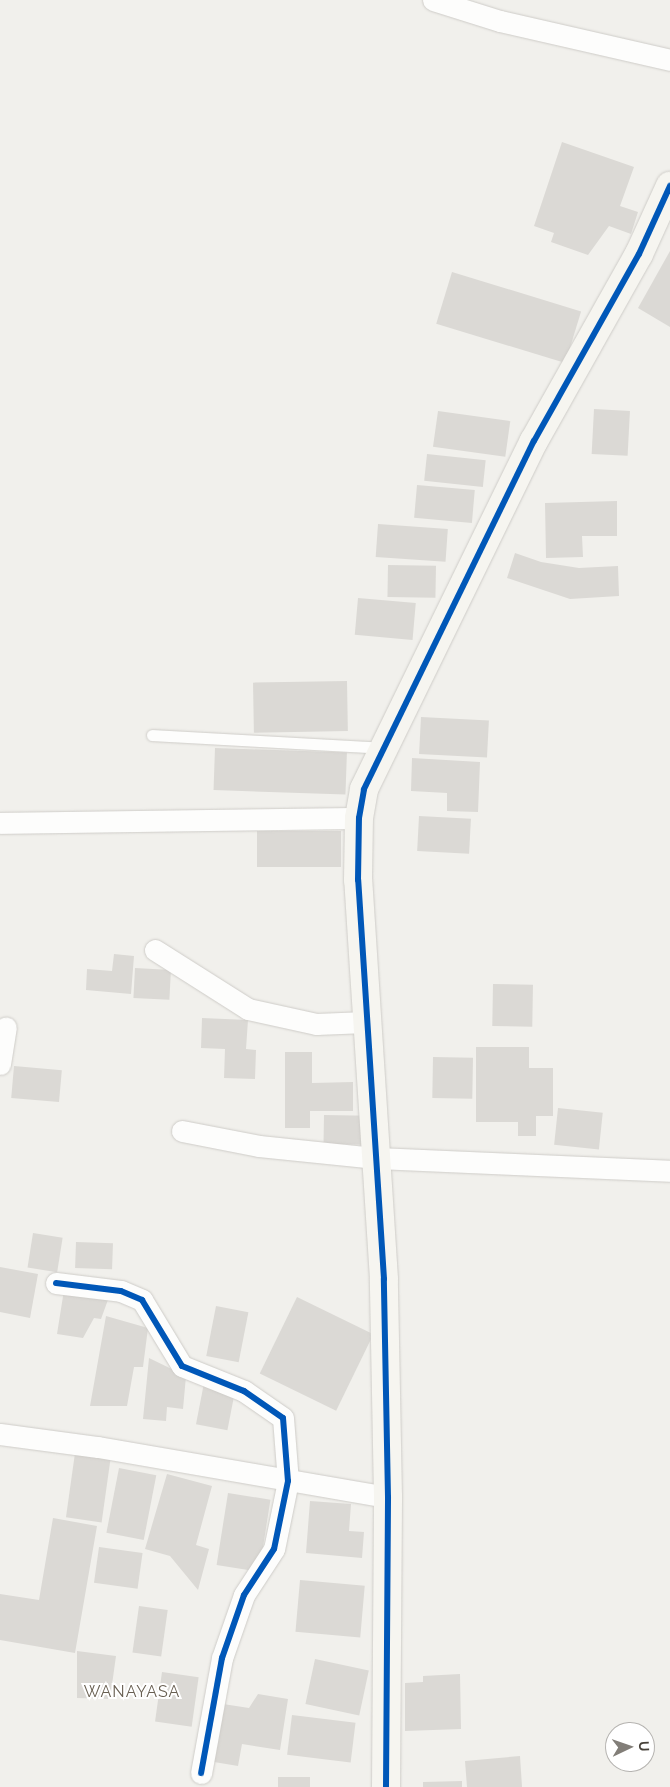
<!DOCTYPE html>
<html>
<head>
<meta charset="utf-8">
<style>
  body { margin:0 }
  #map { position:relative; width:670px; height:1787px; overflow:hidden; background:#f1f0ec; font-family:Raleway,sans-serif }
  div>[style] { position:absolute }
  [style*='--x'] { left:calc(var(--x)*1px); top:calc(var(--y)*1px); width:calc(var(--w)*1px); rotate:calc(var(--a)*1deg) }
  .building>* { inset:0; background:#dbd9d5; transform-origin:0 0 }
  .roads { filter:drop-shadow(0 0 1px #ceccc8) drop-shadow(0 0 1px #ceccc8) }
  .lane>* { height:11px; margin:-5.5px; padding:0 5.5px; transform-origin:5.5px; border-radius:5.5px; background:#fdfdfc }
  .street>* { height:21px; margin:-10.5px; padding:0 10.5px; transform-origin:10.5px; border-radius:10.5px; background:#fdfdfc }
  .secondary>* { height:28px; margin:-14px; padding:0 14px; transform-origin:14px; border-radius:14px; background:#f6f5f0 }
  .cycleway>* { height:6px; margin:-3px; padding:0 3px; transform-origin:3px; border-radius:3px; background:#0057b8 }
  span { translate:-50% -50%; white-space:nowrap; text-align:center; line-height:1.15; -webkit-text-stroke:4px #fff; paint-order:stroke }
  .quarter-label { font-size:16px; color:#685f51; letter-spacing:1px }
  .north { position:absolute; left:605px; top:1722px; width:50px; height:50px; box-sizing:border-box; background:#fff; border:1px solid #b5b3b0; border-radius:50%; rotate:87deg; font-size:14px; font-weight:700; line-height:20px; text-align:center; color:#474139 }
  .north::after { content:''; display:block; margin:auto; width:18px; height:22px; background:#827e78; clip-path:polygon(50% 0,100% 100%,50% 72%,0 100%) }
</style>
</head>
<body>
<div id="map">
  <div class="building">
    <div style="clip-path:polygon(562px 142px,634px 167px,620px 206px,638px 212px,631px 234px,609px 226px,588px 255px,551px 242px,554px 233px,534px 226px)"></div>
    <div style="clip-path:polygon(670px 251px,670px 327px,638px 308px)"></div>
    <div style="left:452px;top:272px;width:135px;height:54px;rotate:17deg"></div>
    <div style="left:594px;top:409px;width:36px;height:45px;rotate:3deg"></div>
    <div style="left:438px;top:411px;width:73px;height:36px;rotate:8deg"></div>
    <div style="left:427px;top:454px;width:59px;height:27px;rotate:6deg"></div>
    <div style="left:417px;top:485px;width:58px;height:33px;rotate:5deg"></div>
    <div style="clip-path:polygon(617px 501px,617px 536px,582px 536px,583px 557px,546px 558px,545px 503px)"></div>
    <div style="left:378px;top:524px;width:70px;height:33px;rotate:4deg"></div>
    <div style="clip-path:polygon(515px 553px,541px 562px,579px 568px,618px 566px,619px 596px,570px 599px,507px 578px)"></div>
    <div style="left:388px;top:565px;width:48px;height:32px;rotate:1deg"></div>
    <div style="left:358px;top:598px;width:58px;height:37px;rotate:5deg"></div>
    <div style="left:347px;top:681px;width:50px;height:94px;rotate:89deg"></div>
    <div style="left:421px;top:717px;width:68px;height:37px;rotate:3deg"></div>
    <div style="left:215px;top:748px;width:132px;height:42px;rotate:2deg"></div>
    <div style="clip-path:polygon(412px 758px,480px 762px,478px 812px,447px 811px,447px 793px,411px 791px)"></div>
    <div style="left:419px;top:816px;width:52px;height:35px;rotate:3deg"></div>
    <div style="left:341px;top:831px;width:36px;height:84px;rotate:90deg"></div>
    <div style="clip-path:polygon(114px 954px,134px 956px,131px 994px,86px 990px,87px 969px,112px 971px)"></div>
    <div style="left:135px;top:968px;width:36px;height:30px;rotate:3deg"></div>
    <div style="left:493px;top:984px;width:40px;height:42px;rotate:1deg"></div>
    <div style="clip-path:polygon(202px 1018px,248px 1020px,246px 1049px,256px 1050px,255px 1079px,224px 1078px,225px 1049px,201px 1048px)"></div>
    <div style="clip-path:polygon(476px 1047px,529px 1047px,529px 1068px,553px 1068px,553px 1116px,536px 1116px,536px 1136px,518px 1136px,518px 1122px,476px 1122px)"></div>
    <div style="clip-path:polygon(285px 1052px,312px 1052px,312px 1083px,353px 1082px,353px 1111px,310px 1111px,310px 1128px,285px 1128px)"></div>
    <div style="left:433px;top:1057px;width:40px;height:41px;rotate:1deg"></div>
    <div style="left:14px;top:1066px;width:48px;height:32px;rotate:5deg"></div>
    <div style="left:558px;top:1108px;width:45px;height:37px;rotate:6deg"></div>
    <div style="left:324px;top:1115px;width:44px;height:29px;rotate:1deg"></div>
    <div style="left:33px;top:1233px;width:30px;height:35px;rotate:9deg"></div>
    <div style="left:76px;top:1242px;width:37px;height:26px;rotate:2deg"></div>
    <div style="clip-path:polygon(0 1267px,38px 1274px,30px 1318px,0 1312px)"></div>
    <div style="clip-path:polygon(64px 1290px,109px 1297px,101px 1319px,94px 1318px,83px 1338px,57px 1334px)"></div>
    <div style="left:297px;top:1297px;width:85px;height:85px;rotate:26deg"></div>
    <div style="left:216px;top:1306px;width:33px;height:51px;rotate:11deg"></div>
    <div style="clip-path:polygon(106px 1316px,148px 1328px,143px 1367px,134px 1367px,127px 1406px,90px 1406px)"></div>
    <div style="clip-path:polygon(149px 1358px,186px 1376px,183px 1409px,167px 1407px,166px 1421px,143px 1419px)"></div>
    <div style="left:204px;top:1383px;width:32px;height:42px;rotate:11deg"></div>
    <div style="left:75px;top:1453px;width:36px;height:65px;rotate:8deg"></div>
    <div style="left:119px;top:1468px;width:38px;height:66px;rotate:11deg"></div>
    <div style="clip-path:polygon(167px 1474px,212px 1486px,196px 1545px,209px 1549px,198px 1590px,170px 1556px,145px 1549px)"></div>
    <div style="left:228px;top:1493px;width:43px;height:73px;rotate:9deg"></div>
    <div style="clip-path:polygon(310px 1501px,351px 1504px,349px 1531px,364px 1532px,362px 1558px,306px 1553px)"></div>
    <div style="clip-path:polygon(53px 1518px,97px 1526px,75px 1653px,0 1640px,0 1594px,39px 1600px)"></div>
    <div style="left:99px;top:1547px;width:44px;height:36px;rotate:8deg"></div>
    <div style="left:300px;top:1580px;width:65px;height:52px;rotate:5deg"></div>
    <div style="left:139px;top:1606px;width:29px;height:47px;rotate:8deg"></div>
    <div style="clip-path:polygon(77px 1651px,116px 1656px,110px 1699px,77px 1698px)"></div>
    <div style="left:315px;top:1659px;width:55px;height:46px;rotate:12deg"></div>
    <div style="left:162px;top:1672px;width:37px;height:50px;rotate:8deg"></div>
    <div style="clip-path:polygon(460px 1674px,461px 1729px,405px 1731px,405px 1683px,423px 1682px,423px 1676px)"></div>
    <div style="clip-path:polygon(258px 1694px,288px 1699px,280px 1750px,242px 1744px,238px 1766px,214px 1762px,223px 1704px,249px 1708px)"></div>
    <div style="left:292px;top:1715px;width:64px;height:40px;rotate:7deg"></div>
    <div style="clip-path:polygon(520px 1756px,522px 1787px,467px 1787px,465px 1761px)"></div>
    <div style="left:310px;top:1777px;width:10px;height:32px;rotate:90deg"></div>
    <div style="clip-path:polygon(462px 1781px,462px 1787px,423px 1787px,423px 1782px)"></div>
  </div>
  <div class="roads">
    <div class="lane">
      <div style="--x:152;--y:735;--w:229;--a:3.2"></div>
    </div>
    <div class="street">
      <div style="--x:433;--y:0;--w:70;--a:17.4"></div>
      <div style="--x:500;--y:21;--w:174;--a:12.9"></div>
      <div style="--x:0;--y:823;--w:359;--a:-0.8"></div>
      <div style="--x:155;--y:950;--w:110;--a:32.4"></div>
      <div style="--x:248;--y:1009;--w:70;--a:12.4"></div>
      <div style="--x:316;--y:1024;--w:50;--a:-2.3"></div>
      <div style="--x:0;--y:1064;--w:37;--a:-81"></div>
      <div style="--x:182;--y:1131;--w:78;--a:11"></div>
      <div style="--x:259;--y:1146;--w:118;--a:5.9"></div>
      <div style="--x:376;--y:1158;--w:294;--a:2.5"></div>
      <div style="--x:56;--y:1283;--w:65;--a:7"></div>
      <div style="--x:121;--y:1291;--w:23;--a:23"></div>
      <div style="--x:142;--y:1300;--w:77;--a:58.8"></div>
      <div style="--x:182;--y:1366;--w:67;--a:22"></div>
      <div style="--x:244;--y:1391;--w:47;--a:34.7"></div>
      <div style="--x:283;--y:1418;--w:63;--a:85.5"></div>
      <div style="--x:288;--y:1481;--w:69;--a:101.6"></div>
      <div style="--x:274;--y:1549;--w:55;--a:123.1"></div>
      <div style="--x:244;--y:1595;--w:67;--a:109.2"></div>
      <div style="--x:222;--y:1658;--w:117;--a:100.3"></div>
      <div style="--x:0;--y:1434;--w:99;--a:7.6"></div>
      <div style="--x:98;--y:1447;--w:294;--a:9.8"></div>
    </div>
    <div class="secondary">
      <div style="--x:386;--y:1787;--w:290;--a:-89.6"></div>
      <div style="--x:388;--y:1497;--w:218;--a:-91.1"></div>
      <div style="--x:384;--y:1279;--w:400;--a:-93.7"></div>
      <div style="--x:358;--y:880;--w:62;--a:-89.1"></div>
      <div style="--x:359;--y:818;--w:29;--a:-80"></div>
      <div style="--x:364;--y:789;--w:387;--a:-64"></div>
      <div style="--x:534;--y:441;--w:214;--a:-60.7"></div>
      <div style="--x:639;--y:254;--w:75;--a:-65.5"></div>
    </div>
  </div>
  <div class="cycleway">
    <div style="--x:56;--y:1283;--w:65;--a:7"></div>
    <div style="--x:121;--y:1291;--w:23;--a:23"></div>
    <div style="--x:142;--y:1300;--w:77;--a:58.8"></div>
    <div style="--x:182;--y:1366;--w:67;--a:22"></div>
    <div style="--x:244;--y:1391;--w:47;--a:34.7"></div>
    <div style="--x:283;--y:1418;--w:63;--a:85.5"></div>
    <div style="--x:288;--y:1481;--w:69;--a:101.6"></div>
    <div style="--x:274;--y:1549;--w:55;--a:123.1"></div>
    <div style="--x:244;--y:1595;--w:67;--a:109.2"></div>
    <div style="--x:222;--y:1658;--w:117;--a:100.3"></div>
    <div style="--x:386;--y:1787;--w:290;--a:-89.6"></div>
    <div style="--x:388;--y:1497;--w:218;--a:-91.1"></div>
    <div style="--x:384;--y:1279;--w:400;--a:-93.7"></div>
    <div style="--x:358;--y:880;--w:62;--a:-89.1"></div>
    <div style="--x:359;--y:818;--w:29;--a:-80"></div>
    <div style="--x:364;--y:789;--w:387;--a:-64"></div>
    <div style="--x:534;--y:441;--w:214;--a:-60.7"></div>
    <div style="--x:639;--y:254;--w:75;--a:-65.5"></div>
  </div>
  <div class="quarter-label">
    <span style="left:132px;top:1692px">WANAYASA</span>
  </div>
  <div class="north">U</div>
</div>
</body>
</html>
